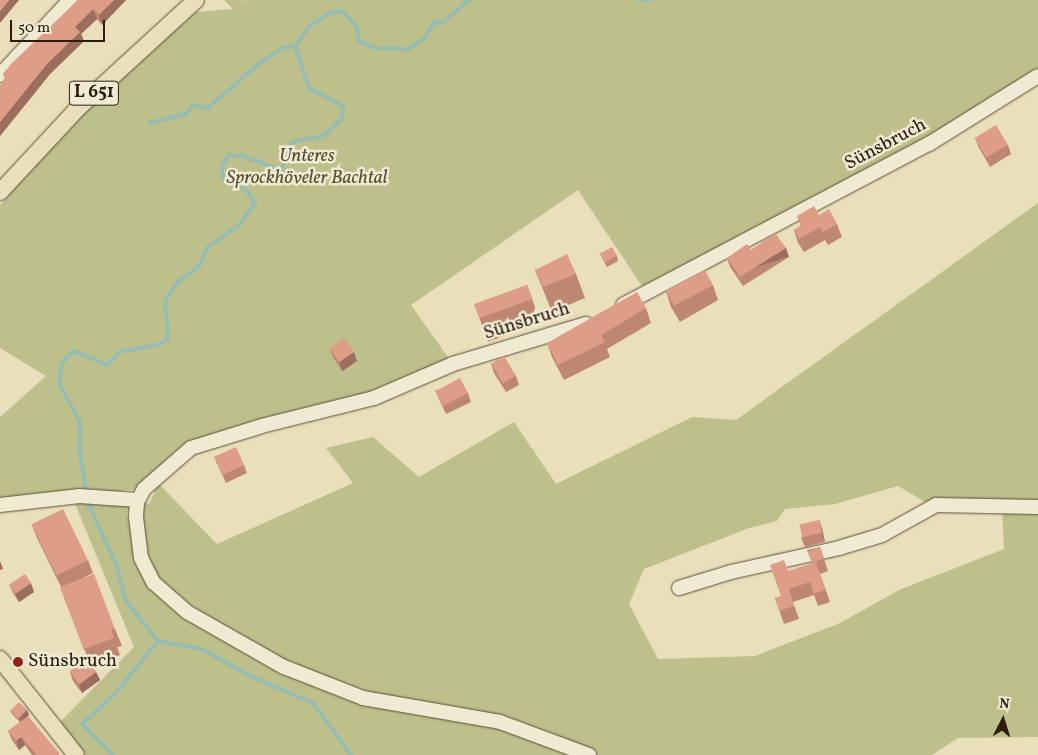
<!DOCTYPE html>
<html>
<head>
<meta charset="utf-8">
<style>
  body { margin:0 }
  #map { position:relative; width:1038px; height:755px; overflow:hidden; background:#e9dfba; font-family:Vollkorn,serif }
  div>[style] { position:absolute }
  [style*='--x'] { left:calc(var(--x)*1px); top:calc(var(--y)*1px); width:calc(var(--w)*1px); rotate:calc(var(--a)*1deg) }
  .green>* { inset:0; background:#bdc08b }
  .stream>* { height:4px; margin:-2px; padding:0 2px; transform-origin:2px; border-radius:2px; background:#97bcb1 }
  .roads { filter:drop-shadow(0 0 1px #5b4e3a) drop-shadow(0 0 1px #5b4e3a) }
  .minor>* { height:14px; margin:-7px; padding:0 7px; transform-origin:7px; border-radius:7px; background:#f1ead2 }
  .major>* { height:16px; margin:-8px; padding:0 8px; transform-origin:8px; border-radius:8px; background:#e9dfba }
  .wall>* { inset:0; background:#be8774; transform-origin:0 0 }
  .shaded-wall>* { inset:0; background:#9b6e5e; transform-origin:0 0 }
  .building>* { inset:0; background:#dd9d87; transform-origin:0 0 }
  .dots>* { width:14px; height:14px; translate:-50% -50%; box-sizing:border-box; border:2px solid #f1ead2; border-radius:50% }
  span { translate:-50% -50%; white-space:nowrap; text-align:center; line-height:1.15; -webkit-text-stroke:5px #f1ead2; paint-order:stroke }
  .shield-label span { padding:1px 4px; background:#f1ead2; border:1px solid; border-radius:4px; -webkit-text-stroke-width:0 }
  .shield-label { font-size:18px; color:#2c1d0f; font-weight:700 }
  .street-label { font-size:19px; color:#2c1d0f }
  .park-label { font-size:19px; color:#584e34; font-style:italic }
  .poi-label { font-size:19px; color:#2c1d0f }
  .left { translate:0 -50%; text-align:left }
  .north { position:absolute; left:978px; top:695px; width:50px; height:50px; -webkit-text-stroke:4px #f1ead2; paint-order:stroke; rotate:5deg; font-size:14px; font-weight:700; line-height:20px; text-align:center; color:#2c1d0f }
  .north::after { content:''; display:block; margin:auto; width:18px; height:22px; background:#2c1d0f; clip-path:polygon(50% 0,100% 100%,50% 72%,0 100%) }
  .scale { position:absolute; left:10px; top:20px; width:95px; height:22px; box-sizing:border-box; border:2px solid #2c1d0f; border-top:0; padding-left:6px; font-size:15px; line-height:18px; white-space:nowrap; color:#2c1d0f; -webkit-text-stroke:4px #f1ead2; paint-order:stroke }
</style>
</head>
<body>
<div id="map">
  <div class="green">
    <div style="clip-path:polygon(224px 0,244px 0,237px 7px,245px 0,1038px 0,1038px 78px,644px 289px,578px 190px,411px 305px,450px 360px,337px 404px,227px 434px,137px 489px,0 503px,0 417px,46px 376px,0 348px,0 205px,82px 112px,195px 12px,233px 9px)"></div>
    <div style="clip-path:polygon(evenodd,1038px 203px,1038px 737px,958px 738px,932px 755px,598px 755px,528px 728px,423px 707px,323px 681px,191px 611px,156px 581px,145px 559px,142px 501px,149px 504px,155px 492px,149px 488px,155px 480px,217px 544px,353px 483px,326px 448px,373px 437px,419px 477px,514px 422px,556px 484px,692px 417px,736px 420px,1038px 203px,898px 486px,932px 506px,1002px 507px,1004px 549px,899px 590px,840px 623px,755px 656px,658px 659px,629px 604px,644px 569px,749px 528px,777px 521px,785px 509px,835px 504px,898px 486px)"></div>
    <div style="clip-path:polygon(73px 499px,128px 502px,127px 516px,133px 517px,153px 585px,324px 687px,474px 719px,583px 755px,86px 755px,59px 723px,134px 647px)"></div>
  </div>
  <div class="stream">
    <div style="--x:639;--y:0;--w:11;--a:0"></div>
    <div style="--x:149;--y:123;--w:38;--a:-14"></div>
    <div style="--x:186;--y:114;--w:11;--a:-52"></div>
    <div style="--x:193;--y:105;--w:15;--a:11"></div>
    <div style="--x:208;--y:108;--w:69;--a:-40.9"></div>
    <div style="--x:260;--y:63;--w:27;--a:-33"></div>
    <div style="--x:283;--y:48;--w:12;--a:-9"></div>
    <div style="--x:113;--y:755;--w:44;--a:-135"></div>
    <div style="--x:82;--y:724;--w:46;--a:-42.4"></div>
    <div style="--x:116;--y:693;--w:67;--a:-51.1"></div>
    <div style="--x:351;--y:755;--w:64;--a:-126.2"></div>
    <div style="--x:313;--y:703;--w:71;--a:-156.7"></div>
    <div style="--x:248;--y:675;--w:53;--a:-150.5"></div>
    <div style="--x:202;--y:649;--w:45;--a:-169.7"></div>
    <div style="--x:158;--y:641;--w:51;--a:-128.7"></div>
    <div style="--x:126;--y:601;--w:38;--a:-105"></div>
    <div style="--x:116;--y:564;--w:67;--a:-114.7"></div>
    <div style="--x:88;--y:503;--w:51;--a:-99.1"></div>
    <div style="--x:80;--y:453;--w:31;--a:-90"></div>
    <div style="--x:80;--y:422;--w:44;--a:-118.3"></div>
    <div style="--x:59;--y:383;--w:20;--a:-81"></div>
    <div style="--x:62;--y:363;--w:17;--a:-45"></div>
    <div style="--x:74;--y:351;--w:36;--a:23"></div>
    <div style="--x:107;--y:365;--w:18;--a:-47"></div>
    <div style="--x:119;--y:352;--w:43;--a:-10.8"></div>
    <div style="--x:161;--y:344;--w:9;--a:-36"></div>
    <div style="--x:168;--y:339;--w:39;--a:-94"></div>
    <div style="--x:165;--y:300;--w:24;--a:-54"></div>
    <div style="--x:179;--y:281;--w:24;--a:-35"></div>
    <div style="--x:199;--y:267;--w:21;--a:-67"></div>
    <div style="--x:207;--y:248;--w:39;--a:-36"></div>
    <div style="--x:239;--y:225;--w:27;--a:-54"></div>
    <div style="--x:255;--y:203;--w:16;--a:-125"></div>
    <div style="--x:246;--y:190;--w:26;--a:-152"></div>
    <div style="--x:223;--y:178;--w:12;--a:-95"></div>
    <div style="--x:222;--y:166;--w:13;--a:-58"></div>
    <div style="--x:229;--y:155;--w:14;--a:4"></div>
    <div style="--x:243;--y:156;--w:40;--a:20.2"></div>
    <div style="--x:281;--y:170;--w:30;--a:-69"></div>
    <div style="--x:292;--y:142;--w:32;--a:-11"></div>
    <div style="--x:323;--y:136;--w:25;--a:-42"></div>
    <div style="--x:342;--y:119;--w:13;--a:-86"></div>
    <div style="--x:343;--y:106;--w:38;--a:-152"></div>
    <div style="--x:309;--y:88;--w:44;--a:-108.4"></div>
    <div style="--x:295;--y:46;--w:26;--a:-53"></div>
    <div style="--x:311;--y:25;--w:22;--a:-32"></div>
    <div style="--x:330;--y:13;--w:12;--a:-9"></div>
    <div style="--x:342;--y:11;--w:22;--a:47"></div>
    <div style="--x:357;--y:27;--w:14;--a:82"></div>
    <div style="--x:359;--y:41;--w:17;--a:24"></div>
    <div style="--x:375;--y:48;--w:33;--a:2"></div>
    <div style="--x:408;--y:49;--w:19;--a:-32"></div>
    <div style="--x:424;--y:39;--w:19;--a:-58"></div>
    <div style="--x:434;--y:23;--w:9;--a:-6"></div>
    <div style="--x:443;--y:22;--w:34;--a:-40"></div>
  </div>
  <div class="roads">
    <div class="minor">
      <div style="--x:0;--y:75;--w:103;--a:-47"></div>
      <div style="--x:623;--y:305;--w:346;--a:-27.8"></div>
      <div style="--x:929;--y:144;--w:128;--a:-32"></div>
      <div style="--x:586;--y:324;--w:139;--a:163.3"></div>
      <div style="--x:453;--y:364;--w:86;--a:156.7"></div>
      <div style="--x:374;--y:398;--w:115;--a:166"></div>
      <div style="--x:262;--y:426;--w:74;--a:162.8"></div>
      <div style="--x:191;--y:448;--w:62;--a:138.9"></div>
      <div style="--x:144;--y:489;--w:15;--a:118"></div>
      <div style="--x:137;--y:502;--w:15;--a:94"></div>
      <div style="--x:136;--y:517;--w:41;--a:83"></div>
      <div style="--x:141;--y:558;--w:28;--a:63"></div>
      <div style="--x:154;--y:583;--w:44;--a:41.3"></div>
      <div style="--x:187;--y:612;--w:112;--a:29.6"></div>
      <div style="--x:284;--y:667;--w:85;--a:21.4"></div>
      <div style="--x:363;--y:698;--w:139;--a:9.9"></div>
      <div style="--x:500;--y:722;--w:95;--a:20.3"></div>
      <div style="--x:0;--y:505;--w:80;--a:-6.5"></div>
      <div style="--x:79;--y:496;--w:59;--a:3.9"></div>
      <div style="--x:679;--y:588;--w:54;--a:-17.1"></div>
      <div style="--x:731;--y:572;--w:111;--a:-12.5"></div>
      <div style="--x:839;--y:548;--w:45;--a:-16.8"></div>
      <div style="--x:882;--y:535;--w:62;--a:-29.1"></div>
      <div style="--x:936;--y:505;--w:102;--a:1.1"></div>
    </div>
    <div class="major">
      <div style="--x:0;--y:192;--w:113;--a:-47.1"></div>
      <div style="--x:77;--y:109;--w:161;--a:-42.5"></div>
      <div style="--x:0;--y:659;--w:122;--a:51.6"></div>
    </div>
  </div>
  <div class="wall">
    <div style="clip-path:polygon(78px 0,126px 0,102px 25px,97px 19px,81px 34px,84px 41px,50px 74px,0 136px,0 86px,5px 78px,3px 74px)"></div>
    <div style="clip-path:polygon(975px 138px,1008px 145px,1011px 154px,990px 167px,978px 146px)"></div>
    <div style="clip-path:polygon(819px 215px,837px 224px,842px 237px,828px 245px,825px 240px,804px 252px,798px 243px,794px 230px,801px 226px,797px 216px)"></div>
    <div style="clip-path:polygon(786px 248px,789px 257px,743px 286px,730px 267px,727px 258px,751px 250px)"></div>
    <div style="clip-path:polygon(600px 254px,617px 256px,618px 261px,607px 267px)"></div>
    <div style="clip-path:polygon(535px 270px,576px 274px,585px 298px,552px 312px)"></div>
    <div style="left:527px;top:285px;width:40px;height:56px;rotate:70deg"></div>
    <div style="clip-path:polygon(713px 285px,718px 300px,680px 322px,671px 307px,666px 291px)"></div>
    <div style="clip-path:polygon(646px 308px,651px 323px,607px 349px,610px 357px,564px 380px,552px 357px,547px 343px)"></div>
    <div style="clip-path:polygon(329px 348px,357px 361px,342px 371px,333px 357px)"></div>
    <div style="clip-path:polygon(491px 364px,516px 376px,519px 385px,506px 392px,494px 373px)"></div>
    <div style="clip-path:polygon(435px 390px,468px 393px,471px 402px,446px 414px,439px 399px)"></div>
    <div style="clip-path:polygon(214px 457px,244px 465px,247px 473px,226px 483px)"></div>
    <div style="clip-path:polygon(819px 520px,822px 529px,825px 542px,805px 547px,801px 538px)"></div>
    <div style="clip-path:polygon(32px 525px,88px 560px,93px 573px,83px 578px,115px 629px,122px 646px,117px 647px,120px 655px,92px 666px,96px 672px,100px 680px,82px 693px,73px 681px,70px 672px,88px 660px,60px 587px,61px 587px,37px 538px)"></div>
    <div style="clip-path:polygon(820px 547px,828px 571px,820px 574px,830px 602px,818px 606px,814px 595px,793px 602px,799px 619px,784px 624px,775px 598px,781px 596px,812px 563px,807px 550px)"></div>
    <div style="clip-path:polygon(9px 584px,34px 592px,19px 602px,13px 593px)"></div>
    <div style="clip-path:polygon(10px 710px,27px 710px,29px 715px,26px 717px,59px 753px,59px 755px,32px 755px,25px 745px,19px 750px,12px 740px,8px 731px,20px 722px,12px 714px)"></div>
  </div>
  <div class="shaded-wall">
    <div style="clip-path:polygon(9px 0,19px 0,0 23px,0 11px)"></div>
    <div style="clip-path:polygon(114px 0,126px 0,102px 25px,99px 15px)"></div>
    <div style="clip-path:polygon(93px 9px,97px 19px,81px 34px,84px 41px,50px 74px,0 136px,0 122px,75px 27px)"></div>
    <div style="left:786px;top:248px;width:9px;height:54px;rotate:72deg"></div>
    <div style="clip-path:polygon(354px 352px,357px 361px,342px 371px,339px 362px)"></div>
    <div style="clip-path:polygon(819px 520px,822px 529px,825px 542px,822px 533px)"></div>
    <div style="clip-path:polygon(0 561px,3px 569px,0 570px)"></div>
    <div style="clip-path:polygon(31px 583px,34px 592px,19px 602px,15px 593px)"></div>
    <div style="clip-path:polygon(96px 672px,100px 680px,82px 693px,79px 685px)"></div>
    <div style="clip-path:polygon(27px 710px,29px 715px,20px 723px,19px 719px)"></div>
    <div style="clip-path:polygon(21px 737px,25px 745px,19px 750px,16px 741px)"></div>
  </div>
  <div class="building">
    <div style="clip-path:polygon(0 0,9px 0,0 11px)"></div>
    <div style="clip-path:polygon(78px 0,114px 0,99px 15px,93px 9px,75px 27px,80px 32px,47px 64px,0 122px,0 86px,6px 77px,3px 74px,12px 63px)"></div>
    <div style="left:996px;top:125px;width:23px;height:25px;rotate:59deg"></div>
    <div style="clip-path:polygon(814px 206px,819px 215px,829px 209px,837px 224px,823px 232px,820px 227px,799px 239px,794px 230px,802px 225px,797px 216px)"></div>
    <div style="clip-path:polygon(775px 233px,786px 248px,740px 277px,727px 258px,747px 244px,751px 250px)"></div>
    <div style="left:612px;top:247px;width:10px;height:14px;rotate:61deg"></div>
    <div style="clip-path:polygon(567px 254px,576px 274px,543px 287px,535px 270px)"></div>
    <div style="left:705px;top:270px;width:17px;height:44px;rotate:62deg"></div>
    <div style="left:527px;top:285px;width:15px;height:56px;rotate:70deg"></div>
    <div style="clip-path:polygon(637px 292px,646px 308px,601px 335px,605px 342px,558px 365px,547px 343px)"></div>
    <div style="left:344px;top:338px;width:17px;height:18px;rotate:54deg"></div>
    <div style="left:504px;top:356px;width:23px;height:15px;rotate:59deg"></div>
    <div style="left:460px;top:378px;width:17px;height:28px;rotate:62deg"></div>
    <div style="left:236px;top:447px;width:20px;height:24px;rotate:66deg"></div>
    <div style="left:63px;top:509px;width:57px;height:35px;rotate:64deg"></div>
    <div style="left:819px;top:520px;width:13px;height:20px;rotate:77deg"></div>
    <div style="left:820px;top:547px;width:12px;height:13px;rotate:70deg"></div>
    <div style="clip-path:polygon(784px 560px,788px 571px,816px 562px,825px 590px,814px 594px,810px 582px,789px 589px,794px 606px,779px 611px,775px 598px,781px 596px,770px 565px)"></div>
    <div style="left:25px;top:574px;width:11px;height:19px;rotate:56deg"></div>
    <div style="clip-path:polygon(94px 574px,115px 629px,111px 630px,114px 638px,84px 649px,60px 587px)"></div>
    <div style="left:87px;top:659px;width:16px;height:21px;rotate:55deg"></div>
    <div style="left:19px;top:702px;width:11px;height:12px;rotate:45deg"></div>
    <div style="clip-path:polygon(28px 716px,59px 753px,57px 755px,37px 755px,21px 737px,16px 741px,8px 731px)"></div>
  </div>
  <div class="dots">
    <div style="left:18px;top:662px;background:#8f2418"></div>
  </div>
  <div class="shield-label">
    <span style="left:94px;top:93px">L 651</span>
  </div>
  <div class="street-label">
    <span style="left:886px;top:145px;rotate:-28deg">Sünsbruch</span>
    <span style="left:527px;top:322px;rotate:-17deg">Sünsbruch</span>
  </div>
  <div class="park-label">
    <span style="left:307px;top:168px">Unteres<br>Sprockhöveler Bachtal</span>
  </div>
  <div class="poi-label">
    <span class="left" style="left:28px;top:662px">Sünsbruch</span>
  </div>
  <div class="north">N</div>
  <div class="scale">50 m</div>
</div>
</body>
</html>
